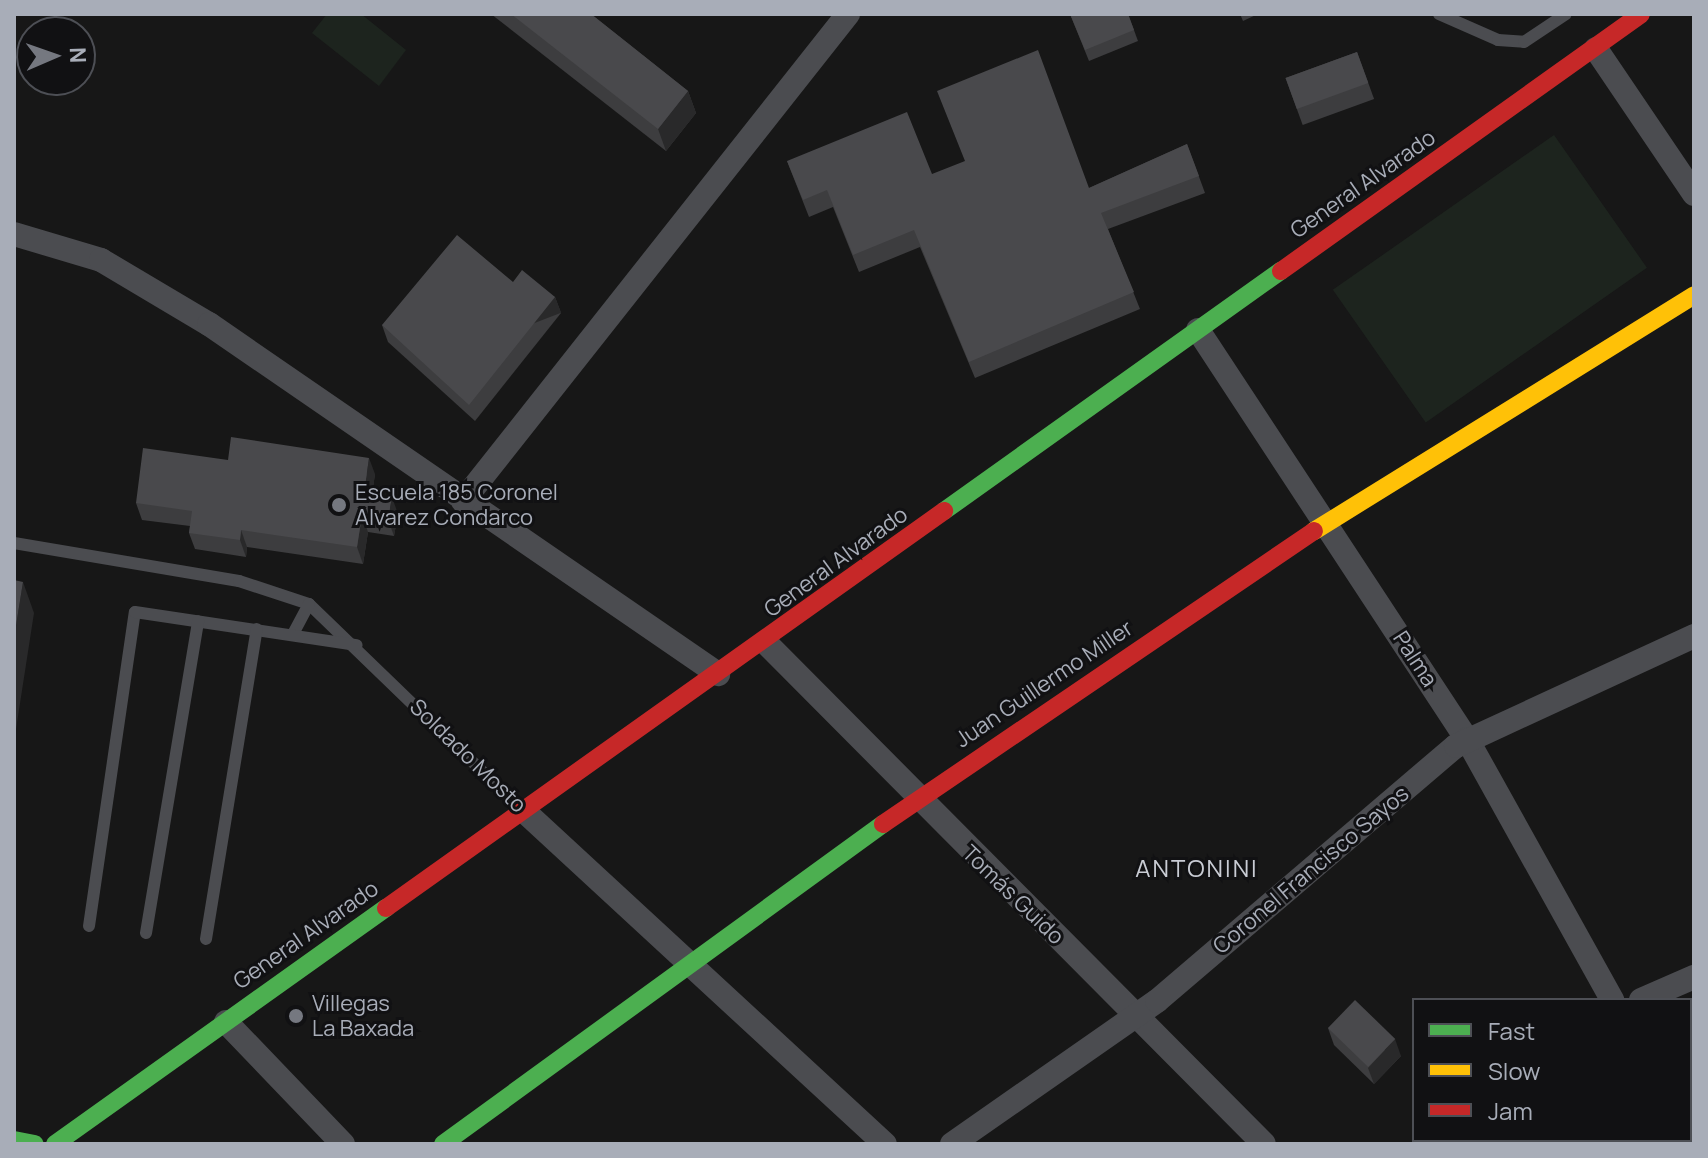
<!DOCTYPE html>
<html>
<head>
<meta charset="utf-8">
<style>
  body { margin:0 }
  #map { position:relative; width:1708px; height:1158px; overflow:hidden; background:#171717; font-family:Manrope,sans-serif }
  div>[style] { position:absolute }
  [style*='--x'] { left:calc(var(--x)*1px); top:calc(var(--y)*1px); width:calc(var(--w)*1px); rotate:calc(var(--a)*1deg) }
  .green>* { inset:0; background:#1d241e; transform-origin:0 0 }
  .lane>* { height:12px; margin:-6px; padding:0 6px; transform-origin:6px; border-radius:6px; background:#4b4c50 }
  .street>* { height:24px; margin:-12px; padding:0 12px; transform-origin:12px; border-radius:12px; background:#4b4c50 }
  .fast>* { height:18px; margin:-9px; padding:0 9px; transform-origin:9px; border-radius:9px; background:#4caf50 }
  .slow>* { height:18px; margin:-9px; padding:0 9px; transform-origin:9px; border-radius:9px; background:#ffc107 }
  .jam>* { height:18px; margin:-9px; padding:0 9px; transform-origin:9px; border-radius:9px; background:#c62828 }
  .wall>* { inset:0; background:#3d3d3f; transform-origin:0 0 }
  .shaded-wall>* { inset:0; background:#29292a; transform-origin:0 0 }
  .building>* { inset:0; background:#49494c; transform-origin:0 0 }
  .dots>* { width:22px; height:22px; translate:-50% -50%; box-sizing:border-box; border:4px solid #111113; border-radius:50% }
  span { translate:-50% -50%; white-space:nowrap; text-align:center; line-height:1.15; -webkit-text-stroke:6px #111113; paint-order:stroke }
  .street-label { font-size:22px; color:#a8adb8 }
  .poi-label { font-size:22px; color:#a8adb8 }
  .left { translate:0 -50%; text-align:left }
  .neighbourhood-label { font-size:24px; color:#c9ccd4; letter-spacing:2px }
  .frame { position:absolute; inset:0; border:16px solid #a8adb8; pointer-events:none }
  .legend { position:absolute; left:1412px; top:998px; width:280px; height:144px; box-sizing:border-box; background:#111113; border:2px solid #4d4f55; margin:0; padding:10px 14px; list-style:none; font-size:24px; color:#a8adb8 }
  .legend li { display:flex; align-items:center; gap:16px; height:40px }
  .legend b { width:40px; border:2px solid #4d4f55 }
  .north { position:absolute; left:16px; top:16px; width:80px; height:80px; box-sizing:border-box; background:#111113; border:2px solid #4d4f55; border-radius:50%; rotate:88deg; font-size:22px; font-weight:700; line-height:32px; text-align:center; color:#a8adb8 }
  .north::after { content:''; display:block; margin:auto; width:28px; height:36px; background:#757880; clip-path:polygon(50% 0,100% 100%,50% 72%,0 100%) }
</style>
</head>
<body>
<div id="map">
  <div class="green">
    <div style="clip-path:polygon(327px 14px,361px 14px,406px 50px,379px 86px,312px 33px)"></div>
    <div style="left:1554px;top:135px;width:162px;height:270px;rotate:55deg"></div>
  </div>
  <div class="lane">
    <div style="--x:1439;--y:14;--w:64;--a:23.8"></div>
    <div style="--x:1498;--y:40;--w:26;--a:4"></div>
    <div style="--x:1524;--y:42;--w:50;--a:-33.7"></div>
    <div style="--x:14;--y:543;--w:228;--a:9.6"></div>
    <div style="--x:239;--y:581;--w:74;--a:18.2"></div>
    <div style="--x:309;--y:604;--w:295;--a:44"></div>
    <div style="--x:293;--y:634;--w:34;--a:-62"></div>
    <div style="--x:89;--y:926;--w:317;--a:-81.7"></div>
    <div style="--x:135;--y:612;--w:224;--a:8.5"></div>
    <div style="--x:146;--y:933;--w:316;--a:-80.5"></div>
    <div style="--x:206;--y:939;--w:314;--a:-80.7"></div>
  </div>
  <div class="street">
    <div style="--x:1596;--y:49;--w:175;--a:55.9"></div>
    <div style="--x:14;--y:234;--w:91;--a:16.6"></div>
    <div style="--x:101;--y:260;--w:126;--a:30.7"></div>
    <div style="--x:209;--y:324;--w:618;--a:34.51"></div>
    <div style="--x:1198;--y:330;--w:490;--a:56.7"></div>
    <div style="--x:1467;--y:739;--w:299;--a:60.9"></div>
    <div style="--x:463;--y:501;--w:621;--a:-51.67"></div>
    <div style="--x:766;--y:643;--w:706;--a:45.17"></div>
    <div style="--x:524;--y:811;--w:491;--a:42.7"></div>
    <div style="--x:1641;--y:1000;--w:58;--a:-23.5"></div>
    <div style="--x:226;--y:1022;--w:169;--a:46.2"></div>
    <div style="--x:952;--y:1144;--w:250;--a:-34.9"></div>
    <div style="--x:1157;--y:1001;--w:393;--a:-40.5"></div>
    <div style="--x:1456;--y:746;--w:262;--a:-24.8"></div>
    <div style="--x:1496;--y:1144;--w:5;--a:-53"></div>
  </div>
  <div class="fast">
    <div style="--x:944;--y:511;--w:414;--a:-35.5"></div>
    <div style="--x:14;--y:1140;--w:21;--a:11"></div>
    <div style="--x:55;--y:1144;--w:407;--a:-35.5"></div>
    <div style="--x:443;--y:1144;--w:544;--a:-36.03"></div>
  </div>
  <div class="slow">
    <div style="--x:1314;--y:531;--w:447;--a:-31.8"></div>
  </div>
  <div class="jam">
    <div style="--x:1281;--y:271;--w:442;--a:-35.5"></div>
    <div style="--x:883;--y:824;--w:521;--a:-34.21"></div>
    <div style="--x:386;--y:908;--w:685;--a:-35.43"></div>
  </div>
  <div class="wall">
    <div style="clip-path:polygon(491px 14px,591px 14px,688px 91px,696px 113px,666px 151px)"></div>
    <div style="clip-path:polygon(1070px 14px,1128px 14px,1138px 41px,1089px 61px)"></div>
    <div style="clip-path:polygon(1240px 14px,1258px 14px,1243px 21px)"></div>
    <div style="left:1357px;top:52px;width:50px;height:76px;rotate:70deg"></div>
    <div style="clip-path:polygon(1187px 144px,1205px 193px,1108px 229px,1140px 309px,975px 378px,920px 247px,859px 272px,833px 207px,809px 217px,787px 161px,1089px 188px)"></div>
    <div style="clip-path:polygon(513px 282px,555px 297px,561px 313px,475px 421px,388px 342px,382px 325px)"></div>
    <div style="clip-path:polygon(228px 460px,375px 474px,372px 494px,398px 514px,394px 536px,368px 532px,363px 564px,247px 547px,246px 557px,195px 549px,189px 533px,190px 526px,142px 520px,136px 503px)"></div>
    <div style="clip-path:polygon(1328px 1028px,1401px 1056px,1374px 1084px,1334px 1045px)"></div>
  </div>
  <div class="shaded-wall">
    <div style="clip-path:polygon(688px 91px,696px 113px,666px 151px,658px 129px)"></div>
    <div style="left:555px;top:297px;width:17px;height:138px;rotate:69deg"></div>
    <div style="clip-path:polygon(369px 458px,375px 474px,370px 510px,364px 493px)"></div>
    <div style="clip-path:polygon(392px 497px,398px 514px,394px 536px,388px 519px)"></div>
    <div style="clip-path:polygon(362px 515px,368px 532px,363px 564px,357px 547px)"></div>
    <div style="clip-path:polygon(241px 530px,247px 547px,246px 557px,240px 540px)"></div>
    <div style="clip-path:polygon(23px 582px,34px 613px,14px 742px,14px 638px)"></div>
    <div style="clip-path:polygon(1395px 1039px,1401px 1056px,1374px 1084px,1368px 1068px)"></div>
  </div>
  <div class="building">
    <div style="clip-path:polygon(511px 14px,591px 14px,688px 91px,658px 129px)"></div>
    <div style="clip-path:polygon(1070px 14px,1128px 14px,1134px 30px,1085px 50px)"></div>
    <div style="clip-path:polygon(1038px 50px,1089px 188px,1187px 144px,1199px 176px,1101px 213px,1134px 292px,969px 362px,914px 230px,853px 255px,827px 190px,803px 200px,787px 161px,907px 112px,932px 174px,965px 161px,937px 91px)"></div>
    <div style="left:1357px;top:52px;width:33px;height:76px;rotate:70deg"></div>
    <div style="clip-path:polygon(457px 235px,513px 282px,522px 270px,555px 297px,469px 405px,382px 325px)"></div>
    <div style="clip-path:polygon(231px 437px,369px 458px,364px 493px,392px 497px,388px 519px,362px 515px,357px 547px,241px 530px,240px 540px,189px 533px,192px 511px,136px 503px,143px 448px,228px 460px)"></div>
    <div style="clip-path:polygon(14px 580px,23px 582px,14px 638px)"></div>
    <div style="left:1355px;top:1000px;width:56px;height:39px;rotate:44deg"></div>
  </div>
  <div class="dots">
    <div style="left:339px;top:505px;background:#757880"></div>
    <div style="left:296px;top:1016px;background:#757880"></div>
  </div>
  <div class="street-label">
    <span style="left:1363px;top:184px;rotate:-35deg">General Alvarado</span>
    <span style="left:836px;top:562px;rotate:-36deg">General Alvarado</span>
    <span style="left:1415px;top:659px;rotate:57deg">Palma</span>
    <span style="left:1044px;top:684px;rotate:-34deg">Juan Guillermo Miller</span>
    <span style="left:468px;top:756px;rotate:44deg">Soldado Mosto</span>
    <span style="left:1311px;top:870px;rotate:-40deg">Coronel Francisco Sayos</span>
    <span style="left:1013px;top:895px;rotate:44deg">Tomás Guido</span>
    <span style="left:306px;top:935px;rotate:-35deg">General Alvarado</span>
  </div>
  <div class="poi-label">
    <span class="left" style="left:355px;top:505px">Escuela 185 Coronel<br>Alvarez Condarco</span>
    <span class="left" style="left:312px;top:1016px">Villegas<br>La Baxada</span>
  </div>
  <div class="neighbourhood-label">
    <span style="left:1197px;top:868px">ANTONINI</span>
  </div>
  <div class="frame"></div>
  <ul class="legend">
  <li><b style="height:10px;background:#4caf50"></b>Fast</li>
  <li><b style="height:10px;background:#ffc107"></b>Slow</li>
  <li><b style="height:10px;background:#c62828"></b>Jam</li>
  </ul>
  <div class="north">N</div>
</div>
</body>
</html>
